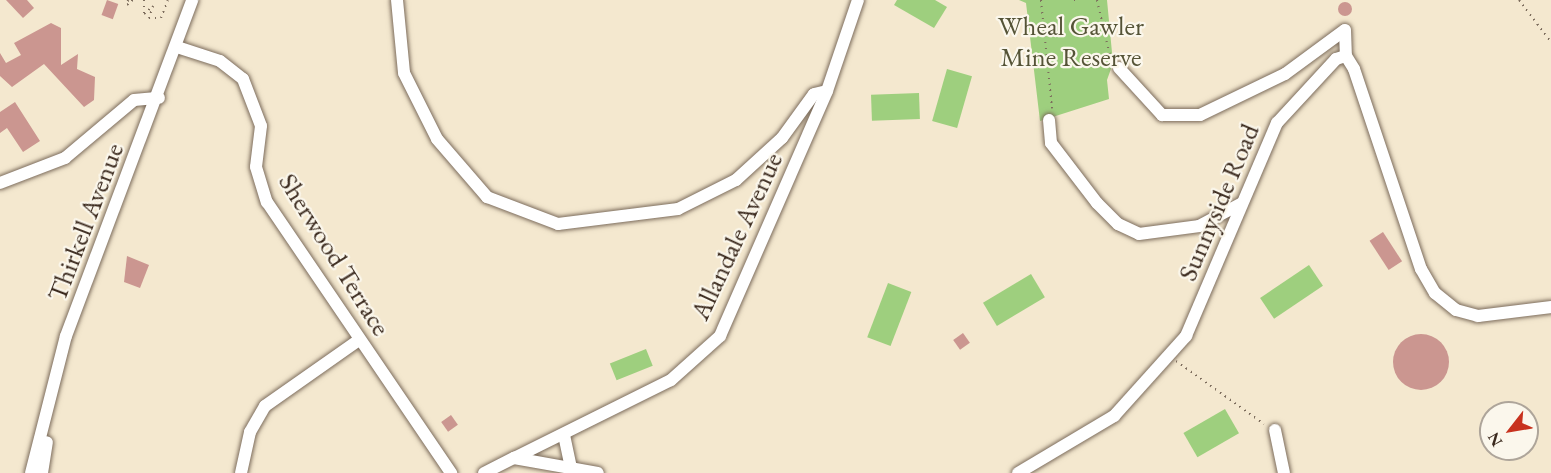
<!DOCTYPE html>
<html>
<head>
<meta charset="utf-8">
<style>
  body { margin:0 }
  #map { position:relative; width:1551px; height:473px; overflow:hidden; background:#f4e8cf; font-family:"EB Garamond",serif }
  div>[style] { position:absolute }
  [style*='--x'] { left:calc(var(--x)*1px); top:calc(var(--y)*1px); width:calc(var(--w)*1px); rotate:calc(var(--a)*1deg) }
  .green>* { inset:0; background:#9ecf7e; transform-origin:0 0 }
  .building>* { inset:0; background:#cb9690; transform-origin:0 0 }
  .round { border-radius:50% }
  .path>* { height:2px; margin-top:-1px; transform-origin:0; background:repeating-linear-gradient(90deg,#7c6c5c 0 1.5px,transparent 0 6px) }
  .roads { filter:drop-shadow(0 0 2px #7c6c5c) drop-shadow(0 0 2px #7c6c5c) }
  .minor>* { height:12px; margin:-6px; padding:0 6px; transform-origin:6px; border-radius:6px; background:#fff }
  span { translate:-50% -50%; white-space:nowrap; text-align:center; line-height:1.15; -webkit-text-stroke:4.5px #fbf7ec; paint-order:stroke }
  .park-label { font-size:27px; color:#545336 }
  .street-label { font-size:27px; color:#3b2a1e }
  .north { position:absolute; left:1479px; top:401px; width:60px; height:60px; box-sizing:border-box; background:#fbf7ec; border:2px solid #aea59a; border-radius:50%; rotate:239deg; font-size:16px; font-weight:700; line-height:24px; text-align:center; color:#3b2a1e }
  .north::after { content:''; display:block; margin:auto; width:21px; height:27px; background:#c8321e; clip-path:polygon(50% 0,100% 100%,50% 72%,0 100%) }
</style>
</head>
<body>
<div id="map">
  <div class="green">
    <div style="clip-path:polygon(897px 0,935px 0,947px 7px,934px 28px,894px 5px)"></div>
    <div style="clip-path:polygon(1019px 0,1107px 0,1113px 63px,1107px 80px,1109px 99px,1040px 121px,1026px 3px)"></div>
    <div style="left:947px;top:69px;width:26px;height:54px;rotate:16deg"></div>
    <div style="left:919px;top:93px;width:26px;height:48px;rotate:88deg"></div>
    <div style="left:1309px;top:265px;width:25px;height:59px;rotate:56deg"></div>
    <div style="left:1031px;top:274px;width:27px;height:56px;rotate:59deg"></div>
    <div style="left:888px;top:283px;width:25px;height:58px;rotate:21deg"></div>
    <div style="left:646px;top:349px;width:18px;height:39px;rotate:68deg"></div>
    <div style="left:1225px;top:409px;width:28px;height:48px;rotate:60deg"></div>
  </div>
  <div class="building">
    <div style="clip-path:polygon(6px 0,27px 0,34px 8px,23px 18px)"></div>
    <div style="left:107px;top:0;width:12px;height:16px;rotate:20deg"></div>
    <div class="round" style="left:1338px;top:2px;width:14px;height:14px"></div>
    <div style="clip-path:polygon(51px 23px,61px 28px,61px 65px,78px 54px,77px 69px,95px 77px,94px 100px,84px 107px,44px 64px,12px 87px,0 76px,0 53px,6px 63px,21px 55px,14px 43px)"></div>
    <div style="clip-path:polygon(15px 102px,40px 141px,23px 152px,7px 128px,0 133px,0 112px)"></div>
    <div style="left:1383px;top:232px;width:35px;height:16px;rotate:57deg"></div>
    <div style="clip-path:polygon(127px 256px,149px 265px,140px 288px,124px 282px)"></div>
    <div style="left:963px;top:333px;width:12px;height:12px;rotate:55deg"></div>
    <div class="round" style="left:1393px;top:334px;width:56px;height:56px"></div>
    <div style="left:451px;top:415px;width:12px;height:12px;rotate:55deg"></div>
  </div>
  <div class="path">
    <div style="--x:128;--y:0;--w:5;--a:101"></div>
    <div style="--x:127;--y:5;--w:8;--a:-40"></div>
    <div style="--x:144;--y:0;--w:14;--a:90"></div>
    <div style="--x:144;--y:14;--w:12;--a:-42"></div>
    <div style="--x:153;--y:6;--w:13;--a:108"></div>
    <div style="--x:149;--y:18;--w:12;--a:0"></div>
    <div style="--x:161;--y:18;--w:19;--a:-69"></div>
    <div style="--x:1041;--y:0;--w:109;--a:84.2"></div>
    <div style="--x:1074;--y:0;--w:1;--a:0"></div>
    <div style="--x:1097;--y:0;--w:62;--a:76.9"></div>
    <div style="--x:1519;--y:0;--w:53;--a:52.7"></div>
    <div style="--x:1176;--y:361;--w:108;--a:35.6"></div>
  </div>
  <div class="roads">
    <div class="minor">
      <div style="--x:397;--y:0;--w:73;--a:84.5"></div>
      <div style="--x:404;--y:73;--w:74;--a:63.4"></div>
      <div style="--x:437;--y:139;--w:77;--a:49.2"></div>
      <div style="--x:487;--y:197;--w:76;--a:20.8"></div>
      <div style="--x:558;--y:224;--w:121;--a:-7.1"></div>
      <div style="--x:678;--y:209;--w:65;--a:-26.6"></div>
      <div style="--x:736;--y:180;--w:62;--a:-42.4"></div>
      <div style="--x:782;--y:138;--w:54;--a:-54"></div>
      <div style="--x:814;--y:94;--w:13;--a:-13"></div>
      <div style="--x:177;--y:47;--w:45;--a:18"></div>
      <div style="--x:220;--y:61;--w:29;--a:38"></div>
      <div style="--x:243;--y:79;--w:50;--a:69"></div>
      <div style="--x:261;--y:126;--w:41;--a:97"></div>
      <div style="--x:256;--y:167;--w:37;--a:73"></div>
      <div style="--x:267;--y:202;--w:328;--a:55.8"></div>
      <div style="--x:1119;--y:68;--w:64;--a:47.5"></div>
      <div style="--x:1162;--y:115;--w:38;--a:0"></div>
      <div style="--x:1200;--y:115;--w:94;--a:-25.8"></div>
      <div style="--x:1285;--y:74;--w:74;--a:-36.3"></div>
      <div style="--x:1345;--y:30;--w:26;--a:88"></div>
      <div style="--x:1049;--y:120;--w:23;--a:85"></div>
      <div style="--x:1051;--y:143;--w:76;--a:52.5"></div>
      <div style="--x:1097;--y:203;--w:30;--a:45"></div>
      <div style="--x:1118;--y:224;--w:23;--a:25"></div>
      <div style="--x:1139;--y:234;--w:61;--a:-7.6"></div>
      <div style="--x:1199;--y:226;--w:49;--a:-28.1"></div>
      <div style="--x:0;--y:183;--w:70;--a:-21"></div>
      <div style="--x:65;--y:158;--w:90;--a:-40"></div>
      <div style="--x:134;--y:100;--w:25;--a:-5"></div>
      <div style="--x:1275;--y:430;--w:44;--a:78.2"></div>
      <div style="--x:564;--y:435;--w:34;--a:78"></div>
      <div style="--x:514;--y:458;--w:175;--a:-26.4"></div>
      <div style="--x:671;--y:380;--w:66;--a:-41.9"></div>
      <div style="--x:720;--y:336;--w:267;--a:-66.4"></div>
      <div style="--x:827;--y:91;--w:96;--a:-71.2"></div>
      <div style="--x:31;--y:473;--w:141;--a:-75.7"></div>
      <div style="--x:66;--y:336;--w:359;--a:-69.4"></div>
      <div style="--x:42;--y:473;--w:31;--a:-81"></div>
      <div style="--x:241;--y:473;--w:42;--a:-77.6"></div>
      <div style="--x:250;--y:432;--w:30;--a:-60"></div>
      <div style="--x:265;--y:406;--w:115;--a:-35.1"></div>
      <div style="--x:484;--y:473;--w:34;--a:-27"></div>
      <div style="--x:514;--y:458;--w:85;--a:10.1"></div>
      <div style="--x:1018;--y:473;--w:112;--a:-30.7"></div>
      <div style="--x:1114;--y:416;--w:108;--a:-48"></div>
      <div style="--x:1186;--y:336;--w:232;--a:-66.9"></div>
      <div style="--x:1277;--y:123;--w:87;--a:-47.3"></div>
      <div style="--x:1336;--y:59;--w:10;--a:-17"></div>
      <div style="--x:1346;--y:56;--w:15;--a:58"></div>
      <div style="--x:1354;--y:69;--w:211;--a:71.5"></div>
      <div style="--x:1421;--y:269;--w:28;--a:60"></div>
      <div style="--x:1435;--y:293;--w:27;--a:39"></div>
      <div style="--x:1456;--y:310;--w:23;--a:15"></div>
      <div style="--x:1478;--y:316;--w:74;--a:-7"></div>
    </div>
  </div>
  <div class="park-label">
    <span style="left:1071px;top:41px">Wheal Gawler<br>Mine Reserve</span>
  </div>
  <div class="street-label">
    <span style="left:1218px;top:202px;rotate:-67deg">Sunnyside Road</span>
    <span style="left:85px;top:222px;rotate:-69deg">Thirkell Avenue</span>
    <span style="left:736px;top:236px;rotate:-65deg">Allandale Avenue</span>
    <span style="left:335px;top:254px;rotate:58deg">Sherwood Terrace</span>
  </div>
  <div class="north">N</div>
</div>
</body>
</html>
